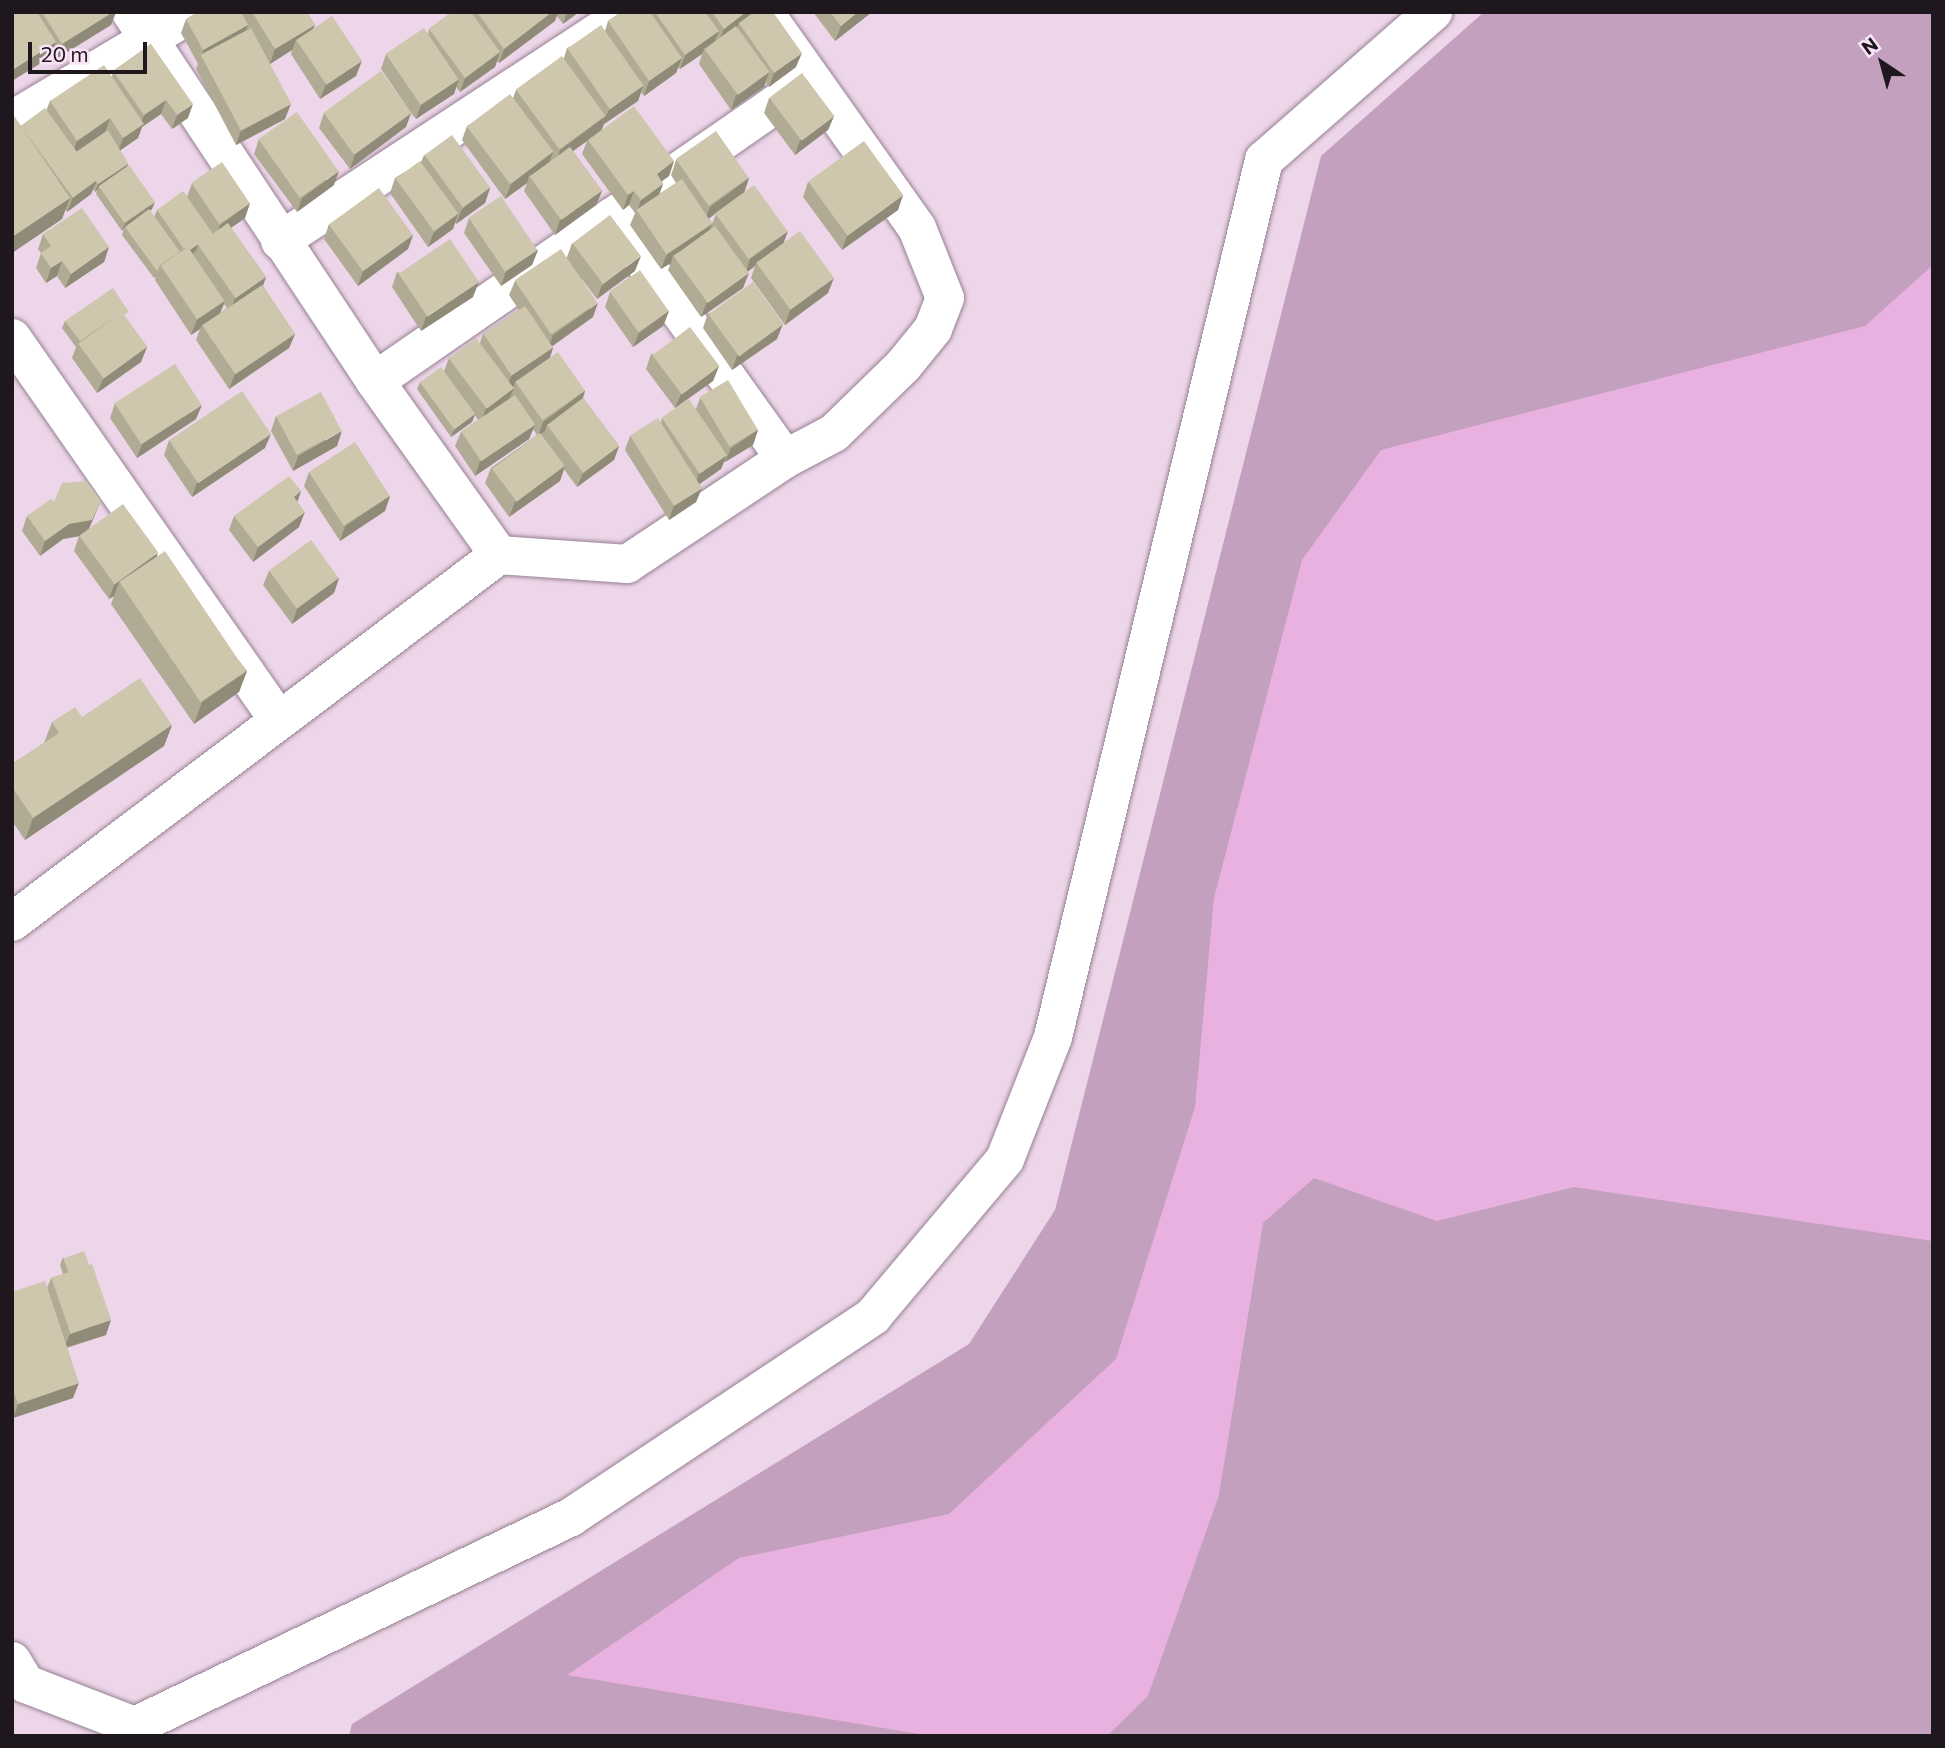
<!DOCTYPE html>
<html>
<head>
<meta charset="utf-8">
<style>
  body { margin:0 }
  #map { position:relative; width:1945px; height:1748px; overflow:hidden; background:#edd6e9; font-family:Commissioner,sans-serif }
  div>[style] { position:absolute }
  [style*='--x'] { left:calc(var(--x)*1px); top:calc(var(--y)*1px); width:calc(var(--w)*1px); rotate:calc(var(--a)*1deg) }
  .green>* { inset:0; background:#c4a0bf }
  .water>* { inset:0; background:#e8b1e0 }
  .roads { filter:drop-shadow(0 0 2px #968193) drop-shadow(0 0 2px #968193) }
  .street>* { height:38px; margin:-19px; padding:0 19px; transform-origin:19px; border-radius:19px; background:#fff }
  .wall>* { inset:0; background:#b1ab95 }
  .shaded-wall>* { inset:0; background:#908b79 }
  .building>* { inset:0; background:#cec7ad; transform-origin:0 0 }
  span { translate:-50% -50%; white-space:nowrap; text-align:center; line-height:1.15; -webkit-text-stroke:5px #fae3f6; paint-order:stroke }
  .frame { position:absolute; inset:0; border:14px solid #1f171e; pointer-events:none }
  .north { position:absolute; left:1847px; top:28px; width:70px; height:70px; -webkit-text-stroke:5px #fae3f6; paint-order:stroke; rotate:324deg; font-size:19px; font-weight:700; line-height:28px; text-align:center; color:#1f171e }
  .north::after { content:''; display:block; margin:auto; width:24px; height:32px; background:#1f171e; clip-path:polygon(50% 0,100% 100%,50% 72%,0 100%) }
  .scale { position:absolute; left:28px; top:42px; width:119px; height:32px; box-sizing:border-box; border:4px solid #1f171e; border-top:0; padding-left:9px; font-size:21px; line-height:24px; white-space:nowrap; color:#1f171e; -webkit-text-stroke:5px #fae3f6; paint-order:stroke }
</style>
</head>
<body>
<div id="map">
  <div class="green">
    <div style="clip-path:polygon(1484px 12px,1933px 12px,1933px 1736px,349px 1736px,352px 1724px,969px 1344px,1055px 1210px,1321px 156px)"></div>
  </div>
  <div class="water">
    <div style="clip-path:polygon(1933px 265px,1933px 1241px,1574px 1187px,1437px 1221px,1314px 1178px,1263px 1223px,1219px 1495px,1148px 1696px,1107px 1736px,931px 1736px,567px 1675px,739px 1558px,949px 1514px,1116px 1359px,1195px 1107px,1214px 898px,1302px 560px,1381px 450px,1865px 326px)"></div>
  </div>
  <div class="roads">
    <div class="street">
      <div style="--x:12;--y:120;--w:212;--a:-30.7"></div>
      <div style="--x:612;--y:217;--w:297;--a:54.4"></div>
      <div style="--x:280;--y:241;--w:417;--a:-33.3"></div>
      <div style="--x:12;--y:338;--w:465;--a:55.1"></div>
      <div style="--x:375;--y:381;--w:526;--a:-34.63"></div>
      <div style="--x:499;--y:555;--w:128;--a:4"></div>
      <div style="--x:627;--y:564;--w:190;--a:-33.6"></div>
      <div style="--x:785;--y:459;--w:55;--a:-28"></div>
      <div style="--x:834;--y:433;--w:96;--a:-44.2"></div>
      <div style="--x:903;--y:366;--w:48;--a:-51"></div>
      <div style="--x:933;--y:329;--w:33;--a:-69"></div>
      <div style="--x:945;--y:298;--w:75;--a:-111.8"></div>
      <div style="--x:917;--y:228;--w:265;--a:-125.3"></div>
      <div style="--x:12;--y:922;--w:610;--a:-37"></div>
      <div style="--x:499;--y:555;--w:214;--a:-125.5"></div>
      <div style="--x:375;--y:381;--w:442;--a:-123.5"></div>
      <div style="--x:12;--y:1661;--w:27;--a:59"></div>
      <div style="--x:26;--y:1684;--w:117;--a:21.1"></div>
      <div style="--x:135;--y:1726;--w:13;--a:51"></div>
      <div style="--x:135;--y:1726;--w:484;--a:-25.6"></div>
      <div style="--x:571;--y:1517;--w:363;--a:-33.6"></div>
      <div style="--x:873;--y:1316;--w:205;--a:-49.9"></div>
      <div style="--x:1005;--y:1159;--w:131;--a:-68.5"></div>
      <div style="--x:1053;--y:1037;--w:902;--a:-76.47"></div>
      <div style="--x:1264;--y:160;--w:225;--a:-41.2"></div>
    </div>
  </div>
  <div class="wall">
    <div style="clip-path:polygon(12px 12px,116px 12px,111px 25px,56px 59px,52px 52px,51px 57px)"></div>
    <div style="clip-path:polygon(198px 12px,307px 12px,315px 25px,313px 28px,356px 76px,320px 99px,291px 54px,292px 50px,270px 64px,285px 119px,236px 145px,196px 69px,198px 64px,181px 33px,186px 19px)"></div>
    <div style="clip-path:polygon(452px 12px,579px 12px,563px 24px,557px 16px,555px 21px,499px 63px,497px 61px,495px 67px,460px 92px,456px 87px,454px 94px,416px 119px,411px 113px,406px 127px,350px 169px,319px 128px,324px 113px,405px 104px,381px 69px,386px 54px,428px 34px,429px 29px)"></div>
    <div style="clip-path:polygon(621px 12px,773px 12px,796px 67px,769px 87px,766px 82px,764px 87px,731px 110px,699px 64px,702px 54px,680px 69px,678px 67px,676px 73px,644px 96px,641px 92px,638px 101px,604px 124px,602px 129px,674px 161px,669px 176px,662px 181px,663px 184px,659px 194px,676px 183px,671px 175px,676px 160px,749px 178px,744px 193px,709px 218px,712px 224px,716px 214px,784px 243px,828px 293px,785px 325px,751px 278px,755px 266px,747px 272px,743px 288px,701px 317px,668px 270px,671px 263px,661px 269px,630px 225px,635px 213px,629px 205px,623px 210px,582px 154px,587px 141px,573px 151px,602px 191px,596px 205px,555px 235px,524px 191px,527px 183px,505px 199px,462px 140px,467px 126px,513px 98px,516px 90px,564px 58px,567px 48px,605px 31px,608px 21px)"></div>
    <div style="clip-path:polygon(813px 12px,872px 12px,835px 41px)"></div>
    <div style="clip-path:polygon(evenodd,151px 44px,188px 118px,172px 129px,161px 114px,142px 127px,138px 138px,120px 150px,128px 164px,127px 166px,152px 209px,150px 211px,154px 217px,157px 210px,187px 197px,192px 183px,250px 203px,245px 218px,231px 228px,266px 277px,263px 286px,295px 334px,289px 348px,229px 389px,196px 340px,200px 329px,191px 335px,155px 280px,156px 277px,154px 278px,122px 235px,124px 229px,122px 231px,96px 194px,97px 190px,95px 192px,93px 189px,91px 194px,67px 212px,65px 209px,62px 219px,12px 253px,12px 114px,21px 126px,46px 111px,50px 101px,112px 76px,113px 71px,151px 44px,224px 304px,227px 308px,220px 313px,224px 304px)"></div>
    <div style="clip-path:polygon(769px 98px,834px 116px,828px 130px,795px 155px,764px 113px)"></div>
    <div style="clip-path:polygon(259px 139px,334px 185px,297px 212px,254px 154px)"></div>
    <div style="clip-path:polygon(424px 155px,490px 188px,485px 203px,456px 224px,455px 222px,453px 229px,428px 247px,390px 193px,395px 178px,421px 162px)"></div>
    <div style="clip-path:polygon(808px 182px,903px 195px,898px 210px,842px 250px,803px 197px)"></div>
    <div style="clip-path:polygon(469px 218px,538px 250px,532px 265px,501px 286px,464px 233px)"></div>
    <div style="clip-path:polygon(329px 224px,413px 235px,408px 249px,358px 286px,324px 239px)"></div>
    <div style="clip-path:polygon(43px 234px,109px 247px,104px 262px,65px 288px,57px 276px,46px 283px,36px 268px,41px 253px,38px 249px)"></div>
    <div style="clip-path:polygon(572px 243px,635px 271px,597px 299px,581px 278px,593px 317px,552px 346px,553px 348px,550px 357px,585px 391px,583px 398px,619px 446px,614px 460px,577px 487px,564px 469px,560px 481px,509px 517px,485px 483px,491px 468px,537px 435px,533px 429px,529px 439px,475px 476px,455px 446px,461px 432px,478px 420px,475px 415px,472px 422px,451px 437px,417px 389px,420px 382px,444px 371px,449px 358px,480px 343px,483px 334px,519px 310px,509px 295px,515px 281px,567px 257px)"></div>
    <div style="clip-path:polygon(397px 272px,473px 297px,421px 331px,392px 287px)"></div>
    <div style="clip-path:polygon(610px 292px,669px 311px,663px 326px,633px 347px,605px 307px)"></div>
    <div style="clip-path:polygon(708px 313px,777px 339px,732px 370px,703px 328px)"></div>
    <div style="clip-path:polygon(126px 318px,147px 347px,141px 362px,97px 393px,72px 358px,76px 347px,62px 328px,65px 321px)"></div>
    <div style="clip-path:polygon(651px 354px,719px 366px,713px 381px,675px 408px,646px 369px)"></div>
    <div style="clip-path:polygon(700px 398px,758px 430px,753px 445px,725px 462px,724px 461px,721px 469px,699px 484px,702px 488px,696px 502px,669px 520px,625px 450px,630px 436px,661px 422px,662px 418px,696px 409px)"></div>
    <div style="clip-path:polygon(115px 403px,196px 419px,137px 458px,110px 418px)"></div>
    <div style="clip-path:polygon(276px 416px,337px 446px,293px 471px,271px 431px)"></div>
    <div style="clip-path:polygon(169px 440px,265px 448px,192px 497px,164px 455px)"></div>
    <div style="clip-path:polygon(309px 472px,390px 496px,385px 511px,340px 541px,304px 486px)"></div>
    <div style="clip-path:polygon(301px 491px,297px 502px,299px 527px,253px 562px,229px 530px,234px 516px)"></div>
    <div style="clip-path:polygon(54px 502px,95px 515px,89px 529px,157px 556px,247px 671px,239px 692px,194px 724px,111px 604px,114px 596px,109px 599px,74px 551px,79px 536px,63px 539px,40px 556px,22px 531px,27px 516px)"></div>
    <div style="clip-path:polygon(269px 571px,339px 578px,334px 593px,292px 624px,263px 585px)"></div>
    <div style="clip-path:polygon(52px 722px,172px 725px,164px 746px,25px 840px,12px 821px,12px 764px,44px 743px)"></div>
    <div style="clip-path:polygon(63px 1257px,106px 1335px,67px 1348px,73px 1398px,13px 1418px,12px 1292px,47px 1288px,51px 1278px,63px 1274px,60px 1265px)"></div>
  </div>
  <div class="shaded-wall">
    <div style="clip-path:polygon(113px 12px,116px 12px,111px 25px,56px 59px,62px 44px)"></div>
    <div style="clip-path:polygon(552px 12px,558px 12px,555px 21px,499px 63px,504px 49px)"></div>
    <div style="clip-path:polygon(567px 12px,579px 12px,563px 24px)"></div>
    <div style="clip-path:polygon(746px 12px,757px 12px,739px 23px,736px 30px,718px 43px,724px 29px)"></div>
    <div style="clip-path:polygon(858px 12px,872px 12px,835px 41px,841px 26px)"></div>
    <div style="clip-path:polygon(248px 25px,243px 40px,202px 55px,203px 50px)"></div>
    <div style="clip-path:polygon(315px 25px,309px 39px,296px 40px,292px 50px,270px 64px,275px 49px)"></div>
    <div style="clip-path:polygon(719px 31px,713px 46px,704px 49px,702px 54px,680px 69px,685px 55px)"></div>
    <div style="clip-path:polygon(56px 42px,51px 57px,12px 81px,12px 70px)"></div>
    <div style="clip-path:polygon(500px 52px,495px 67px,460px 92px,465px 78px)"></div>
    <div style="clip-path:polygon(802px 53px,796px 67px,769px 87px,774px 73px)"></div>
    <div style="clip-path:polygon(682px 58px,676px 73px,644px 96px,649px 81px)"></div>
    <div style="clip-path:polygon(362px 61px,356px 76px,320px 99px,326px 84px)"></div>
    <div style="clip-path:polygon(769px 72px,764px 87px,731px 110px,736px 95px)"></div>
    <div style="clip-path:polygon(459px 79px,454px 94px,416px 119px,421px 105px)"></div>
    <div style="clip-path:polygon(643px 86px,638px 101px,604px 124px,601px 131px,555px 164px,560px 150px,606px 116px,609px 110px)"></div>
    <div style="clip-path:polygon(166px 100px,161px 114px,142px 127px,138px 138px,118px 152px,123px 138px,140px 126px,144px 115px)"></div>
    <div style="clip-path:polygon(193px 104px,188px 118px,172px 129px,177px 115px)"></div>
    <div style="clip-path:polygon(291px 104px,285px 119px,236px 145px,241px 130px)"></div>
    <div style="clip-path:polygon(411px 113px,406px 127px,350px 169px,355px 154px)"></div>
    <div style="clip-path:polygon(834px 116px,828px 130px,795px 155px,800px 140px)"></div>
    <div style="clip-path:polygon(110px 118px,105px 133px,72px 155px,77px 141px)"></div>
    <div style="clip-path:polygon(553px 152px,548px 167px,529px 176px,527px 183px,505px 199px,511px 184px)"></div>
    <div style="clip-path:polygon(674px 161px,669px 176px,651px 189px,657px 174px)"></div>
    <div style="clip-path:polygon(128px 164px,126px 171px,99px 187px,97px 190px,95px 192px,98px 184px)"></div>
    <div style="clip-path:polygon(339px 171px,334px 185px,297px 212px,302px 198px)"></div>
    <div style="clip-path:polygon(749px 178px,744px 193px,704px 222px,710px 207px)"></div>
    <div style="clip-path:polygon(97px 180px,91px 194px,67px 212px,73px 197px)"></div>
    <div style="clip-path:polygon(663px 184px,658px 198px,637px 211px,641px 200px)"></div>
    <div style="clip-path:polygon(490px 188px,485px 203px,456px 224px,462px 209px)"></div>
    <div style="clip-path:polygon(602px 191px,596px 205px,555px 235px,560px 220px)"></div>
    <div style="clip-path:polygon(634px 191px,629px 205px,623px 210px,628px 195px)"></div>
    <div style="clip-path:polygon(903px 195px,898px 210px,842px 250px,847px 236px)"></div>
    <div style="clip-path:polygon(70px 198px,62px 219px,12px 253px,12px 237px)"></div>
    <div style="clip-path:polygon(155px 202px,152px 209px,125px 228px,125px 227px,122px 231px,125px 223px)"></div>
    <div style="clip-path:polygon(250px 203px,245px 218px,215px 239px,220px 225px)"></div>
    <div style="clip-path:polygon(458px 214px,453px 229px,428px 247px,434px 232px)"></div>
    <div style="clip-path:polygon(712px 224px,707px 238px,673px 255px,671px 263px,661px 269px,667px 254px)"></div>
    <div style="clip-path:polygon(788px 231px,783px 245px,756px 263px,755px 266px,745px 274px,750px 259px)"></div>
    <div style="clip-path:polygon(213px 234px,198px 245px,196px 251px,184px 260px,186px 252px)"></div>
    <div style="clip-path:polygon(413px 235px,408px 249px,358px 286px,363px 271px)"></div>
    <div style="clip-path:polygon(109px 247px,104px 262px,65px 288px,71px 274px)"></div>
    <div style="clip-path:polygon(538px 250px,532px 265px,501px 286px,506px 271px)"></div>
    <div style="clip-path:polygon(641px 256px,635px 271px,597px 299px,602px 285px)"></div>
    <div style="clip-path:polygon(62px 261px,57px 276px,46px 283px,51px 268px)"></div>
    <div style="clip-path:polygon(749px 273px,743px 288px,701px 317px,707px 302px)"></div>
    <div style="clip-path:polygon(266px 277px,261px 291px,230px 313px,235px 298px)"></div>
    <div style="clip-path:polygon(834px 278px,828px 293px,785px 325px,790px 310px)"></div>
    <div style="clip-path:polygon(479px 282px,473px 297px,421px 331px,426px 317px)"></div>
    <div style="clip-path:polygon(225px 301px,219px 316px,202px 325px,200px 329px,191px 335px,197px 320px)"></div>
    <div style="clip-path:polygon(598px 303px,593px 317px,547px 350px,553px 335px)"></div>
    <div style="clip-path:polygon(669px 311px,663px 326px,633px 347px,639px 333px)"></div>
    <div style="clip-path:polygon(783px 324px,777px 339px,732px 370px,737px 356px)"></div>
    <div style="clip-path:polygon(295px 334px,289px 348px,229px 389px,235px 374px)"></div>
    <div style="clip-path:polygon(147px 347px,141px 362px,97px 393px,103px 379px)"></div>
    <div style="clip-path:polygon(553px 348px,548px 363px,515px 382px,514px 386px,506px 391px,511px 376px)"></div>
    <div style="clip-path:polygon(719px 366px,713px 381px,675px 408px,681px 394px)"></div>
    <div style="clip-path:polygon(514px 388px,508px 403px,481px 423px,486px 408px)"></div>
    <div style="clip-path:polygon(585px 391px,580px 406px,547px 425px,545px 431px,538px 436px,543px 422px)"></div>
    <div style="clip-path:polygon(202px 405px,196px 419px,137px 458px,142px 444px)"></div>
    <div style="clip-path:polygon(475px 414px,472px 422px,451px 437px,454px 430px)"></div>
    <div style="clip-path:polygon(535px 425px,529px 439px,475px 476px,480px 461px)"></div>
    <div style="clip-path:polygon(758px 430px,753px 445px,725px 462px,731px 448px)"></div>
    <div style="clip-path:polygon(342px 431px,337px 446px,293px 471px,298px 456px)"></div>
    <div style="clip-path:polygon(271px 434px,265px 448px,192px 497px,197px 482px)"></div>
    <div style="clip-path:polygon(619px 446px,614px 460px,577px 487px,583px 473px)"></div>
    <div style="clip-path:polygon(727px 455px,721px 469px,694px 488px,699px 473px)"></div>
    <div style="clip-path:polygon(565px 466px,560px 481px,509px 517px,515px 502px)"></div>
    <div style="clip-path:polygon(702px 488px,696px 502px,669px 520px,674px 505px)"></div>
    <div style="clip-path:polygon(301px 491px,296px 506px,294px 497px)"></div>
    <div style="clip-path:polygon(390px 496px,385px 511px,340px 541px,345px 526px)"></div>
    <div style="clip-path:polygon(101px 501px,86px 535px,63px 539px,40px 556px,45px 541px)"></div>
    <div style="clip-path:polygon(305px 512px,299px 527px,253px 562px,258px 547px)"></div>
    <div style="clip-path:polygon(158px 553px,153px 567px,119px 582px,114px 596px,109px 599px,114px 585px)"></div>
    <div style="clip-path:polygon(339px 578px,334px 593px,292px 624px,297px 609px)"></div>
    <div style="clip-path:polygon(247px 671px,239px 692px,194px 724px,202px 702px)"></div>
    <div style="clip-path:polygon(172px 725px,164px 746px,25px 840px,33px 818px)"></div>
    <div style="clip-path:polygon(111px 1320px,106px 1335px,64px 1348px,70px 1334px)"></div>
    <div style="clip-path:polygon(79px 1383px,73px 1398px,13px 1418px,18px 1404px)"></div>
  </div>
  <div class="building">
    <div style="clip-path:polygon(12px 12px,37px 12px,56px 42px,12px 70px)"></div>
    <div style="clip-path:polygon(42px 12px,113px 12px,62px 44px)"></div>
    <div style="clip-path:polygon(198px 12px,241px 12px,248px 25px,203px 50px,186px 19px)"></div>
    <div style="clip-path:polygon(252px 12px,307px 12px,315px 25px,275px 49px)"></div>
    <div style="clip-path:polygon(452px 12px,471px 12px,500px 52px,465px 78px,429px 29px)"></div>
    <div style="clip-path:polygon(477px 12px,552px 12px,504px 49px)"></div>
    <div style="clip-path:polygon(621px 12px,650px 12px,682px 58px,649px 81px,608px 21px)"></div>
    <div style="clip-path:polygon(655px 12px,705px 12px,719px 31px,685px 55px)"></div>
    <div style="clip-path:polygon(712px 12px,746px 12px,724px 29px)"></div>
    <div style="clip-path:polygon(754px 12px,773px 12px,802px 53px,774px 73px,739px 23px)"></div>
    <div style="clip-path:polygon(830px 12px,858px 12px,841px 26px)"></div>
    <div style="left:332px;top:16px;width:54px;height:43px;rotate:56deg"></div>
    <div style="left:601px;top:25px;width:74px;height:41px;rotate:55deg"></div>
    <div style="left:736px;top:26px;width:57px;height:39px;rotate:54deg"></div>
    <div style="left:251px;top:28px;width:86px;height:57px;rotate:62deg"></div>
    <div style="left:424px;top:28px;width:62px;height:46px;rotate:56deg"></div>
    <div style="clip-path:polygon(151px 44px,193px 104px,177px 115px,166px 100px,144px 115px,113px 71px)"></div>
    <div style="left:562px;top:56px;width:74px;height:57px;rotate:54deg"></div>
    <div style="clip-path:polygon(104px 65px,144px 124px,123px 138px,110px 118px,77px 141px,50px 101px)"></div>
    <div style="left:381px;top:71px;width:52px;height:71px;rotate:54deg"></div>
    <div style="left:802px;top:73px;width:54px;height:41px;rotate:53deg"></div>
    <div style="left:510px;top:94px;width:72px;height:54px;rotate:53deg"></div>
    <div style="clip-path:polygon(634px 106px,674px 161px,657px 174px,663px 184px,641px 200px,634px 191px,628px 195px,588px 140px)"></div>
    <div style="left:45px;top:108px;width:89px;height:30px;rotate:54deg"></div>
    <div style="left:297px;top:112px;width:72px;height:47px;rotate:55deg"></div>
    <div style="clip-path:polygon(12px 113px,70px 198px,12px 237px)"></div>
    <div style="clip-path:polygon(108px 130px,128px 164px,98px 184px,96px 181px,97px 180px,76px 152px)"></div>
    <div style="left:716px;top:131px;width:57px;height:49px;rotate:55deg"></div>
    <div style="left:452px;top:135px;width:65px;height:34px;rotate:54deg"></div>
    <div style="left:864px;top:141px;width:67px;height:69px;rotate:54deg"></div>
    <div style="left:570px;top:147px;width:54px;height:50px;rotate:54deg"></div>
    <div style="left:420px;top:161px;width:65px;height:30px;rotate:54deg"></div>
    <div style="left:222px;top:162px;width:50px;height:37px;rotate:56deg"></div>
    <div style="left:129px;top:165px;width:45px;height:37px;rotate:55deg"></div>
    <div style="left:682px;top:179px;width:54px;height:55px;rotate:56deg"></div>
    <div style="left:754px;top:185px;width:57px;height:48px;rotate:54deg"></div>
    <div style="left:379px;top:188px;width:58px;height:62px;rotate:54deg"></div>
    <div style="clip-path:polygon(183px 191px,213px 234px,190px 250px,188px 247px,184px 249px,157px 210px)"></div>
    <div style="left:501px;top:196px;width:65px;height:39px;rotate:56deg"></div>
    <div style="clip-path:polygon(82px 208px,109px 247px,71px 274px,62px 261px,51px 268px,41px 253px,51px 246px,43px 234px)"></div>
    <div style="clip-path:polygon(149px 209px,180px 252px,160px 265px,157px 271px,125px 227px)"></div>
    <div style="left:610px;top:215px;width:51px;height:47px;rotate:53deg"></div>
    <div style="left:228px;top:223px;width:66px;height:37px;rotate:55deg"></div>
    <div style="left:715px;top:226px;width:58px;height:51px;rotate:54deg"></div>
    <div style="left:800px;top:231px;width:58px;height:54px;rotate:54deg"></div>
    <div style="left:450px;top:239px;width:52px;height:62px;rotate:56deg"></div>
    <div style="left:188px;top:247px;width:65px;height:33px;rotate:56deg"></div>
    <div style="left:561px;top:249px;width:65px;height:56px;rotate:56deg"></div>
    <div style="left:640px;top:270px;width:50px;height:37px;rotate:55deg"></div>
    <div style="left:753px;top:282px;width:52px;height:55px;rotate:54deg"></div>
    <div style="left:262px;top:285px;width:59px;height:72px;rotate:56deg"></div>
    <div style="clip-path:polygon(113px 288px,129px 312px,124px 315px,122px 312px,80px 341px,65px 321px)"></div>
    <div style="left:525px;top:306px;width:50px;height:50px;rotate:56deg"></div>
    <div style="left:122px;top:312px;width:43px;height:54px;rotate:54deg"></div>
    <div style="left:690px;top:327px;width:49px;height:47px;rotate:53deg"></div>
    <div style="left:476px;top:338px;width:63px;height:34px;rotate:53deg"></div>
    <div style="left:558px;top:352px;width:47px;height:52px;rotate:55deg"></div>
    <div style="left:175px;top:364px;width:49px;height:72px;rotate:57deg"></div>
    <div style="left:441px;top:367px;width:58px;height:26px;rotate:54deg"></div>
    <div style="left:728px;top:380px;width:58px;height:33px;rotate:59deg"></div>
    <div style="left:242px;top:391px;width:52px;height:88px;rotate:56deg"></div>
    <div style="left:321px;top:392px;width:44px;height:51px;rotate:62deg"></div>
    <div style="left:515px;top:395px;width:36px;height:65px;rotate:56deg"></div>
    <div style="left:583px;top:398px;width:60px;height:45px;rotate:53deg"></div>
    <div style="left:689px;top:399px;width:68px;height:33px;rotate:56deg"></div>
    <div style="left:658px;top:418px;width:83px;height:33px;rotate:58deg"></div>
    <div style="left:540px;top:433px;width:41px;height:60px;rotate:53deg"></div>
    <div style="left:355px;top:442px;width:64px;height:55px;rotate:57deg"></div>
    <div style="clip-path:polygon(289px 476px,301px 491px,294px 497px,305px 512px,258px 547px,234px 516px)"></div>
    <div style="clip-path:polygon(86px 481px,101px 501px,92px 520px,69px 524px,45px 541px,27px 516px,51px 499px,54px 502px,62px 483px)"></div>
    <div style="left:123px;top:504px;width:60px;height:54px;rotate:54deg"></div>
    <div style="left:311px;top:540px;width:47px;height:52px;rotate:54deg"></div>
    <div style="left:165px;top:551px;width:145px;height:55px;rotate:56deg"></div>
    <div style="clip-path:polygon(140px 678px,172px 725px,33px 818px,12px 787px,12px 764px,59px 733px,52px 722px,75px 707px,82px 717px)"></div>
    <div style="left:84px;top:1251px;width:15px;height:22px;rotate:70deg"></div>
    <div style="left:92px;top:1264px;width:59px;height:43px;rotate:71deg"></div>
    <div style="clip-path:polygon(45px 1281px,79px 1383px,18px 1404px,12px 1387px,12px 1292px)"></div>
  </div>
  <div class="frame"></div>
  <div class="north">N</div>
  <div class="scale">20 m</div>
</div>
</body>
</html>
